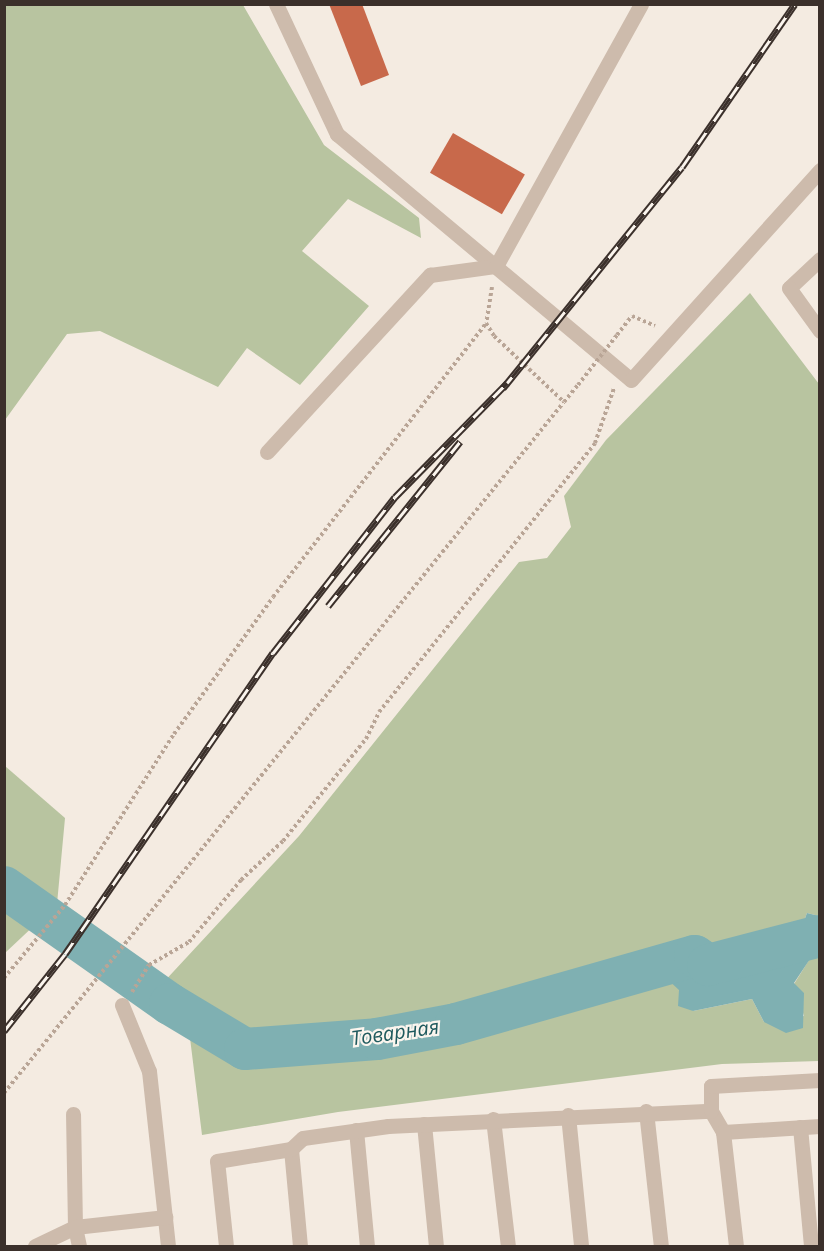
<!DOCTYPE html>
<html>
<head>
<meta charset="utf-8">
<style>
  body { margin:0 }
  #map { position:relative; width:824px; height:1251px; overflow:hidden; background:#f4ebe1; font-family:"Open Sans",sans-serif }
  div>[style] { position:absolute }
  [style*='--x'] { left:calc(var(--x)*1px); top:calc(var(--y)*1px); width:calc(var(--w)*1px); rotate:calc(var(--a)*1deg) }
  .green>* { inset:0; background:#b8c4a0 }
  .water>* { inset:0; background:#7fb0b2 }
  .river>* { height:42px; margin:-21px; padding:0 21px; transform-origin:21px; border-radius:21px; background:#7fb0b2 }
  .building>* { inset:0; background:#c8694b; transform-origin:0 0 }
  .path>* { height:4px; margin-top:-2px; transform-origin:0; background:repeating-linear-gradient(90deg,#b9a596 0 3px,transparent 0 6px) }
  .minor>* { height:15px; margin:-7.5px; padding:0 7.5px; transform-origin:7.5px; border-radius:7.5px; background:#cdbbac }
  .rail>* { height:7px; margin-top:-3.5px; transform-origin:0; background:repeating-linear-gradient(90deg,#fbf5ee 0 14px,#3b302b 0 28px); box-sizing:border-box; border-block:2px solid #3b302b }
  .path-bridge>* { height:4px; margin-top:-2px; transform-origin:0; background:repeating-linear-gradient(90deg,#b9a596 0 3px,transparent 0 6px) }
  span { translate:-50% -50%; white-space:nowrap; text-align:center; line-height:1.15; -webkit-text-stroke:4.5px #fbf5ee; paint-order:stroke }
  .water-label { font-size:20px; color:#1f5a5e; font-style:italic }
  .frame { position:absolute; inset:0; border:6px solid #3b302b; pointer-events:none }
</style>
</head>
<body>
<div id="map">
  <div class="green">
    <div style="clip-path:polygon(5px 4px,243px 5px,324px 145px,419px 218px,421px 238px,348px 199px,302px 251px,369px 306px,300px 385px,247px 348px,218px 387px,100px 331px,67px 334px,5px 420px)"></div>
    <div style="clip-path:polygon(750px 293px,819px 384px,819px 916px,807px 913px,800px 932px,764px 946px,740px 944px,716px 955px,695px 956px,679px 990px,693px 1011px,752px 999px,764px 1022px,804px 1016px,794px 984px,819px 944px,819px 1061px,722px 1064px,338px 1112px,202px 1135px,190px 1038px,161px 985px,299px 836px,519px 562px,547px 558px,571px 527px,564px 496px,606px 440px)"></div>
    <div style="clip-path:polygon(5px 766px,65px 818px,57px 904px,5px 953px)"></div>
  </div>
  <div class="water">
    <div style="clip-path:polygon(807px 913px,819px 916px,820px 944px,794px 983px,804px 993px,803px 1028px,786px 1033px,764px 1022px,752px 999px,693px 1011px,678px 1006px,679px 990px,665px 977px,695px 956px,716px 955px,740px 944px,764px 946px,800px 932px)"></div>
  </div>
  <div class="river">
    <div style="--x:4;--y:887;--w:203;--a:35.2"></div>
    <div style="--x:170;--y:1004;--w:87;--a:31"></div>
    <div style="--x:245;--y:1049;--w:132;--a:-4.3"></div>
    <div style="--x:377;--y:1039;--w:80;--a:-10.8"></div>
    <div style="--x:456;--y:1024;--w:248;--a:-15.9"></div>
    <div style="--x:695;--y:956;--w:16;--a:35"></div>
    <div style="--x:708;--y:965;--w:116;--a:-14.5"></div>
  </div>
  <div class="building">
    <div style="clip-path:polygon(329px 4px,362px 4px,389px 75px,361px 86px)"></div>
    <div style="left:453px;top:133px;width:83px;height:46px;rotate:30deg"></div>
  </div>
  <div class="path">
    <div style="--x:492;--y:287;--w:36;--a:99"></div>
    <div style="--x:486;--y:323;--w:15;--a:58"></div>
    <div style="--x:494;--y:336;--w:96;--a:43.3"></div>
    <div style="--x:564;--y:402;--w:22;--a:-51"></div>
    <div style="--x:617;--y:335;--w:24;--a:-52"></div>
    <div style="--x:632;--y:316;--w:25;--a:23"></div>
    <div style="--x:4;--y:978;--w:95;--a:-50.1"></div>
    <div style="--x:65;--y:905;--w:203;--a:-57.5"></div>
    <div style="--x:174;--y:734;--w:169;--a:-54.1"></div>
    <div style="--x:273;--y:597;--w:347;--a:-52.1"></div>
    <div style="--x:132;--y:992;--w:32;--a:-58"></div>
    <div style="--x:149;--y:965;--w:46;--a:-29.9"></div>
    <div style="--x:189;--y:942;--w:81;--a:-50"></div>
    <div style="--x:241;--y:880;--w:57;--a:-42.9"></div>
    <div style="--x:283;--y:841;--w:132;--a:-50.9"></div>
    <div style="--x:366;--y:739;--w:30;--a:-64"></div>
    <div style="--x:379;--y:712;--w:345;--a:-51.2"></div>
    <div style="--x:595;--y:443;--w:58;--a:-70.9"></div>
    <div style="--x:4;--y:1093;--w:889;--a:-50.98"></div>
  </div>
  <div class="minor">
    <div style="--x:276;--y:4;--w:144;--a:64.9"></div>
    <div style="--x:337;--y:134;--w:383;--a:39.9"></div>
    <div style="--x:631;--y:380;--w:283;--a:-48"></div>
    <div style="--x:820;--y:259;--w:42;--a:136.9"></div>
    <div style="--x:789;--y:288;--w:53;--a:54.2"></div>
    <div style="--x:267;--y:452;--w:241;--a:-47.4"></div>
    <div style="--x:430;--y:275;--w:67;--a:-7.8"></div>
    <div style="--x:496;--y:266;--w:299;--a:-61"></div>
    <div style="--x:122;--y:1005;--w:71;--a:67.8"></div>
    <div style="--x:149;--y:1071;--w:176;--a:83.8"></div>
    <div style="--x:646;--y:1111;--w:136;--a:83.7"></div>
    <div style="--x:711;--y:1111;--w:24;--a:60"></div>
    <div style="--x:723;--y:1132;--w:97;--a:-3.5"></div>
    <div style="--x:568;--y:1115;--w:132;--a:84.3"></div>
    <div style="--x:493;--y:1119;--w:128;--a:83.3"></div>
    <div style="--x:424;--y:1124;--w:123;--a:84.4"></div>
    <div style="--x:800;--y:1127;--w:120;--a:84.7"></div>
    <div style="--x:356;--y:1130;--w:117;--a:84.6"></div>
    <div style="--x:723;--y:1132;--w:115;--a:83.5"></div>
    <div style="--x:291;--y:1149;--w:97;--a:84.7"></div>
    <div style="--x:35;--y:1246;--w:44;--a:-25.4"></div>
    <div style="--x:75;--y:1227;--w:113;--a:-91"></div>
    <div style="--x:79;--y:1246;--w:19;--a:-102"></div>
    <div style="--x:75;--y:1227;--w:91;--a:-6.3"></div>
    <div style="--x:226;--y:1246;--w:85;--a:-96"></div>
    <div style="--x:217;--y:1161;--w:75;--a:-9.2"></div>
    <div style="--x:291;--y:1149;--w:16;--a:-43"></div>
    <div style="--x:303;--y:1138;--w:86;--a:-8"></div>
    <div style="--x:388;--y:1126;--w:323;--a:-2.7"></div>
    <div style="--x:711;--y:1111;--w:25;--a:-90"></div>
    <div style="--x:711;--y:1086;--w:109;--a:-3.2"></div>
  </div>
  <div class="rail">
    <div style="--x:503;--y:388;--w:284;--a:-51"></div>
    <div style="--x:682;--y:167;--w:198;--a:-55.3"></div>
    <div style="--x:328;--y:606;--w:211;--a:-51.2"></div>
    <div style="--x:4;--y:1031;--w:98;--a:-51.6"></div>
    <div style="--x:65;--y:954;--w:366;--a:-55.4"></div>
    <div style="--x:273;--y:653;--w:198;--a:-52"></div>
    <div style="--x:395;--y:497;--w:160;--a:-45.5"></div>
  </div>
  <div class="path-bridge">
    <div style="--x:578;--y:385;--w:63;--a:-52"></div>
  </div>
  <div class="water-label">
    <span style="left:395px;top:1032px;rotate:-8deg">Товарная</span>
  </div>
  <div class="frame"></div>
</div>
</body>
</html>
